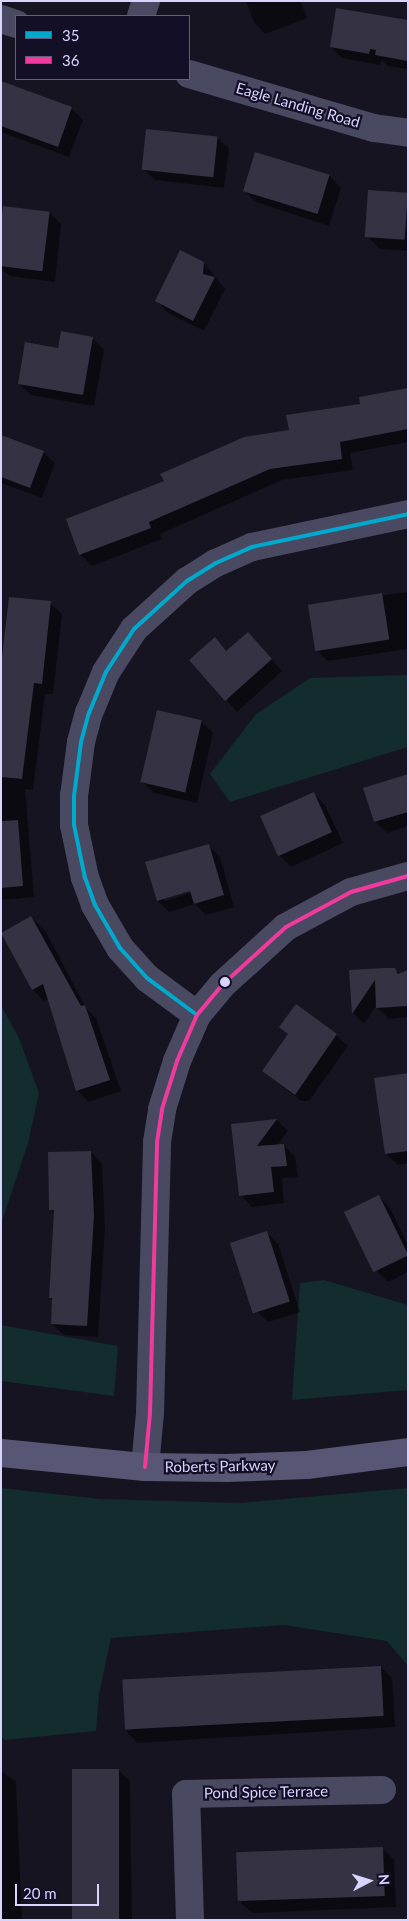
<!DOCTYPE html>
<html>
<head>
<meta charset="utf-8">
<style>
  body { margin:0 }
  #map { position:relative; width:409px; height:1921px; overflow:hidden; background:#161421; font-family:Lato,sans-serif }
  div>[style] { position:absolute }
  [style*='--x'] { left:calc(var(--x)*1px); top:calc(var(--y)*1px); width:calc(var(--w)*1px); rotate:calc(var(--a)*1deg) }
  .green>* { inset:0; background:#132c2d }
  .shadow>* { inset:0; background:#0007 }
  .building>* { inset:0; background:#343243; transform-origin:0 0 }
  .minor>* { height:28px; margin:-14px; padding:0 14px; transform-origin:14px; border-radius:14px; background:#4a4962 }
  .tertiary>* { height:28px; margin:-14px; padding:0 14px; transform-origin:14px; border-radius:14px; background:#4a4962 }
  .secondary>* { height:28px; margin:-14px; padding:0 14px; transform-origin:14px; border-radius:14px; background:#575674 }
  .bus-1>* { height:4px; margin:-2px; padding:0 2px; transform-origin:2px; border-radius:2px; background:#00a9ce }
  .bus-2>* { height:4px; margin:-2px; padding:0 2px; transform-origin:2px; border-radius:2px; background:#f13a9d }
  .dots>* { width:14px; height:14px; translate:-50% -50%; box-sizing:border-box; border:2px solid #130f26; border-radius:50% }
  span { translate:-50% -50%; white-space:nowrap; text-align:center; line-height:1.15; -webkit-text-stroke:4.5px #130f26; paint-order:stroke }
  .street-label { font-size:15px; color:#d9d4ff }
  .frame { position:absolute; inset:0; border:2px solid #d9d4ff; pointer-events:none }
  .legend { position:absolute; left:15px; top:15px; width:175px; height:65px; box-sizing:border-box; background:#130f26; border:1px solid #625e7d; margin:0; padding:6px 9px; list-style:none; font-size:15px; color:#d9d4ff }
  .legend li { display:flex; align-items:center; gap:10px; height:25px }
  .legend b { width:25px; border:1px solid #625e7d }
  .north { position:absolute; left:344px; top:1856px; width:50px; height:50px; -webkit-text-stroke:4px #130f26; paint-order:stroke; rotate:85deg; font-size:14px; font-weight:700; line-height:20px; text-align:center; color:#d9d4ff }
  .north::after { content:''; display:block; margin:auto; width:18px; height:22px; background:#d9d4ff; clip-path:polygon(50% 0,100% 100%,50% 72%,0 100%) }
  .scale { position:absolute; left:15px; top:1884px; width:84px; height:22px; box-sizing:border-box; border:2px solid #d9d4ff; border-top:0; padding-left:6px; font-size:15px; line-height:18px; white-space:nowrap; color:#d9d4ff; -webkit-text-stroke:4px #130f26; paint-order:stroke }
</style>
</head>
<body>
<div id="map">
  <div class="green">
    <div style="clip-path:polygon(408px 675px,408px 747px,230px 802px,210px 774px,256px 714px,310px 678px)"></div>
    <div style="clip-path:polygon(1px 1005px,19px 1038px,39px 1093px,28px 1143px,1px 1224px)"></div>
    <div style="clip-path:polygon(324px 1280px,408px 1305px,408px 1390px,292px 1400px,300px 1283px)"></div>
    <div style="clip-path:polygon(1px 1325px,118px 1346px,114px 1396px,1px 1381px)"></div>
    <div style="clip-path:polygon(1px 1488px,100px 1499px,240px 1503px,408px 1488px,408px 1666px,387px 1641px,284px 1625px,111px 1638px,99px 1694px,96px 1731px,5px 1740px,1px 1736px)"></div>
  </div>
  <div class="shadow">
    <div style="clip-path:polygon(246px 1px,300px 1px,307px 18px,265px 34px,254px 22px)"></div>
    <div style="clip-path:polygon(408px 22px,408px 69px,388px 66px,382px 60px,380px 65px,342px 58px,331px 47px)"></div>
    <div style="clip-path:polygon(1px 82px,71px 108px,83px 120px,69px 157px,1px 132px)"></div>
    <div style="clip-path:polygon(217px 137px,229px 149px,224px 188px,155px 180px,143px 169px)"></div>
    <div style="clip-path:polygon(256px 153px,330px 176px,341px 188px,329px 226px,256px 202px,244px 191px)"></div>
    <div style="clip-path:polygon(408px 194px,408px 251px,380px 249px,367px 236px)"></div>
    <div style="clip-path:polygon(4px 208px,50px 213px,61px 224px,55px 282px,10px 276px,1px 268px)"></div>
    <div style="clip-path:polygon(204px 263px,225px 289px,204px 331px,168px 313px,157px 301px)"></div>
    <div style="clip-path:polygon(92px 338px,104px 350px,94px 406px,31px 395px,19px 384px)"></div>
    <div style="clip-path:polygon(408px 389px,408px 442px,350px 453px,353px 470px,282px 480px,160px 534px,162px 539px,92px 566px,80px 554px,362px 406px)"></div>
    <div style="clip-path:polygon(1px 436px,43px 452px,55px 463px,42px 498px,1px 483px)"></div>
    <div style="clip-path:polygon(408px 592px,408px 649px,327px 661px,316px 649px,309px 605px)"></div>
    <div style="clip-path:polygon(50px 603px,62px 614px,53px 694px,45px 694px,33px 790px,25px 789px,34px 897px,1px 900px,1px 676px)"></div>
    <div style="clip-path:polygon(215px 639px,227px 652px,259px 645px,282px 671px,237px 712px,191px 661px)"></div>
    <div style="clip-path:polygon(201px 721px,213px 733px,197px 803px,154px 793px,142px 781px)"></div>
    <div style="clip-path:polygon(408px 776px,408px 826px,387px 833px,375px 821px)"></div>
    <div style="clip-path:polygon(313px 793px,325px 805px,343px 843px,291px 867px,280px 856px)"></div>
    <div style="clip-path:polygon(evenodd,208px 845px,220px 857px,234px 907px,206px 915px,195px 904px,169px 912px,158px 901px,208px 845px,195px 888px,196px 891px,164px 901px,164px 898px,195px 888px)"></div>
    <div style="clip-path:polygon(31px 917px,46px 932px,86px 1008px,96px 1018px,121px 1091px,88px 1102px,77px 1090px,49px 999px,44px 1001px,33px 990px,2px 932px)"></div>
    <div style="clip-path:polygon(395px 969px,400px 974px,408px 972px,408px 1017px,389px 1019px,376px 1006px,364px 1024px,353px 1013px,350px 971px)"></div>
    <div style="clip-path:polygon(289px 1035px,336px 1035px,348px 1046px,309px 1101px,301px 1101px,263px 1071px)"></div>
    <div style="clip-path:polygon(408px 1075px,408px 1163px,398px 1165px,386px 1154px)"></div>
    <div style="clip-path:polygon(277px 1120px,288px 1131px,277px 1146px,284px 1145px,295px 1157px,298px 1177px,282px 1178px,284px 1203px,252px 1207px,241px 1195px,233px 1125px)"></div>
    <div style="clip-path:polygon(91px 1152px,102px 1164px,105px 1228px,98px 1337px,64px 1335px,52px 1324px,54px 1301px,50px 1298px,55px 1214px,51px 1209px)"></div>
    <div style="clip-path:polygon(379px 1196px,390px 1208px,408px 1245px,408px 1272px,388px 1282px,376px 1270px)"></div>
    <div style="clip-path:polygon(267px 1233px,278px 1244px,300px 1312px,268px 1322px,257px 1311px)"></div>
    <div style="clip-path:polygon(381px 1667px,392px 1678px,395px 1727px,137px 1743px,126px 1731px)"></div>
    <div style="clip-path:polygon(118px 1770px,130px 1781px,132px 1920px,75px 1920px)"></div>
    <div style="clip-path:polygon(1px 1771px,16px 1782px,22px 1920px,1px 1920px)"></div>
    <div style="clip-path:polygon(383px 1849px,394px 1860px,396px 1907px,252px 1913px,240px 1902px)"></div>
  </div>
  <div class="building">
    <div style="clip-path:polygon(336px 8px,408px 20px,408px 61px,375px 55px,376px 50px,370px 49px,369px 54px,330px 47px)"></div>
    <div style="clip-path:polygon(1px 81px,72px 107px,58px 147px,1px 126px)"></div>
    <div style="left:146px;top:129px;width:72px;height:41px;rotate:6deg"></div>
    <div style="left:255px;top:152px;width:78px;height:41px;rotate:17deg"></div>
    <div style="left:368px;top:190px;width:40px;height:47px;rotate:4deg"></div>
    <div style="left:3px;top:206px;width:47px;height:60px;rotate:7deg"></div>
    <div style="clip-path:polygon(180px 250px,204px 262px,203px 274px,215px 277px,193px 321px,155px 301px)"></div>
    <div style="clip-path:polygon(61px 331px,93px 337px,83px 395px,18px 384px,25px 342px,58px 348px)"></div>
    <div style="clip-path:polygon(408px 388px,408px 429px,340px 442px,342px 459px,270px 469px,149px 522px,151px 528px,79px 555px,66px 519px,164px 481px,160px 474px,244px 437px,289px 430px,286px 415px,360px 404px,359px 397px)"></div>
    <div style="clip-path:polygon(1px 435px,44px 451px,30px 488px,1px 477px)"></div>
    <div style="left:382px;top:593px;width:47px;height:75px;rotate:81deg"></div>
    <div style="clip-path:polygon(9px 597px,51px 601px,42px 684px,34px 683px,22px 779px,1px 777px,1px 665px)"></div>
    <div style="clip-path:polygon(248px 632px,272px 659px,225px 701px,189px 660px,215px 637px,226px 651px)"></div>
    <div style="left:157px;top:710px;width:46px;height:74px;rotate:13deg"></div>
    <div style="clip-path:polygon(408px 774px,408px 812px,374px 822px,363px 788px)"></div>
    <div style="left:314px;top:792px;width:44px;height:59px;rotate:66deg"></div>
    <div style="clip-path:polygon(18px 820px,23px 886px,1px 888px,1px 821px)"></div>
    <div style="clip-path:polygon(209px 844px,224px 895px,194px 904px,190px 891px,157px 901px,145px 862px)"></div>
    <div style="clip-path:polygon(31px 916px,81px 1006px,85px 1005px,110px 1080px,76px 1091px,43px 984px,32px 990px,1px 933px)"></div>
    <div style="clip-path:polygon(384px 968px,395px 968px,398px 974px,408px 970px,408px 1006px,376px 1008px,375px 980px,352px 1014px,349px 970px)"></div>
    <div style="clip-path:polygon(296px 1004px,337px 1034px,295px 1095px,262px 1071px,288px 1034px,279px 1027px)"></div>
    <div style="clip-path:polygon(408px 1073px,408px 1151px,385px 1154px,374px 1078px)"></div>
    <div style="clip-path:polygon(277px 1119px,257px 1146px,284px 1144px,287px 1166px,271px 1167px,274px 1192px,239px 1196px,231px 1124px)"></div>
    <div style="clip-path:polygon(91px 1151px,94px 1216px,87px 1326px,51px 1324px,52px 1298px,49px 1298px,54px 1210px,49px 1210px,48px 1152px)"></div>
    <div style="left:379px;top:1195px;width:67px;height:39px;rotate:64deg"></div>
    <div style="left:267px;top:1231px;width:74px;height:39px;rotate:72deg"></div>
    <div style="left:381px;top:1666px;width:50px;height:259px;rotate:87deg"></div>
    <div style="left:72px;top:1769px;width:47px;height:151px"></div>
    <div style="left:383px;top:1847px;width:49px;height:147px;rotate:88deg"></div>
  </div>
  <div class="minor">
    <div style="--x:141;--y:16;--w:16;--a:-72"></div>
    <div style="--x:1;--y:19;--w:16;--a:18"></div>
    <div style="--x:189;--y:74;--w:193;--a:16.3"></div>
    <div style="--x:374;--y:128;--w:34;--a:8"></div>
    <div style="--x:197;--y:1015;--w:62;--a:-143.5"></div>
    <div style="--x:147;--y:978;--w:40;--a:-132"></div>
    <div style="--x:120;--y:948;--w:50;--a:-120.2"></div>
    <div style="--x:95;--y:905;--w:29;--a:-110"></div>
    <div style="--x:85;--y:878;--w:54;--a:-101.7"></div>
    <div style="--x:74;--y:825;--w:29;--a:-90"></div>
    <div style="--x:74;--y:796;--w:54;--a:-82.6"></div>
    <div style="--x:81;--y:742;--w:30;--a:-75"></div>
    <div style="--x:89;--y:713;--w:44;--a:-67.5"></div>
    <div style="--x:106;--y:672;--w:51;--a:-56.9"></div>
    <div style="--x:134;--y:629;--w:72;--a:-42.2"></div>
    <div style="--x:187;--y:581;--w:34;--a:-32"></div>
    <div style="--x:216;--y:563;--w:39;--a:-24"></div>
    <div style="--x:252;--y:547;--w:159;--a:-11.9"></div>
    <div style="--x:190;--y:1920;--w:126;--a:-91.8"></div>
    <div style="--x:186;--y:1794;--w:196;--a:-1.2"></div>
  </div>
  <div class="tertiary">
    <div style="--x:145;--y:1467;--w:54;--a:-84.7"></div>
    <div style="--x:150;--y:1413;--w:271;--a:-88.5"></div>
    <div style="--x:157;--y:1142;--w:33;--a:-81"></div>
    <div style="--x:162;--y:1109;--w:50;--a:-72.6"></div>
    <div style="--x:177;--y:1061;--w:50;--a:-66.5"></div>
    <div style="--x:197;--y:1015;--w:39;--a:-50"></div>
    <div style="--x:222;--y:985;--w:86;--a:-42.2"></div>
    <div style="--x:286;--y:927;--w:74;--a:-28.3"></div>
    <div style="--x:351;--y:892;--w:59;--a:-15.7"></div>
  </div>
  <div class="secondary">
    <div style="--x:1;--y:1453;--w:145;--a:5.6"></div>
    <div style="--x:145;--y:1467;--w:81;--a:0.7"></div>
    <div style="--x:226;--y:1468;--w:81;--a:-2.1"></div>
    <div style="--x:307;--y:1465;--w:102;--a:-7.3"></div>
  </div>
  <div class="bus-1">
    <div style="--x:197;--y:1015;--w:62;--a:-143.5"></div>
    <div style="--x:147;--y:978;--w:40;--a:-132"></div>
    <div style="--x:120;--y:948;--w:50;--a:-120.2"></div>
    <div style="--x:95;--y:905;--w:29;--a:-110"></div>
    <div style="--x:85;--y:878;--w:54;--a:-101.7"></div>
    <div style="--x:74;--y:825;--w:29;--a:-90"></div>
    <div style="--x:74;--y:796;--w:54;--a:-82.6"></div>
    <div style="--x:81;--y:742;--w:30;--a:-75"></div>
    <div style="--x:89;--y:713;--w:44;--a:-67.5"></div>
    <div style="--x:106;--y:672;--w:51;--a:-56.9"></div>
    <div style="--x:134;--y:629;--w:72;--a:-42.2"></div>
    <div style="--x:187;--y:581;--w:34;--a:-32"></div>
    <div style="--x:216;--y:563;--w:39;--a:-24"></div>
    <div style="--x:252;--y:547;--w:159;--a:-11.9"></div>
  </div>
  <div class="bus-2">
    <div style="--x:145;--y:1467;--w:54;--a:-84.7"></div>
    <div style="--x:150;--y:1413;--w:271;--a:-88.5"></div>
    <div style="--x:157;--y:1142;--w:33;--a:-81"></div>
    <div style="--x:162;--y:1109;--w:50;--a:-72.6"></div>
    <div style="--x:177;--y:1061;--w:50;--a:-66.5"></div>
    <div style="--x:197;--y:1015;--w:39;--a:-50"></div>
    <div style="--x:222;--y:985;--w:86;--a:-42.2"></div>
    <div style="--x:286;--y:927;--w:74;--a:-28.3"></div>
    <div style="--x:351;--y:892;--w:59;--a:-15.7"></div>
  </div>
  <div class="dots">
    <div style="left:225px;top:982px;background:#d9d4ff"></div>
  </div>
  <div class="street-label">
    <span style="left:298px;top:105px;rotate:16deg">Eagle Landing Road</span>
    <span style="left:220px;top:1466px;rotate:-1deg">Roberts Parkway</span>
    <span style="left:266px;top:1792px;rotate:-1deg">Pond Spice Terrace</span>
  </div>
  <div class="frame"></div>
  <ul class="legend">
  <li><b style="height:6px;background:#00a9ce"></b>35</li>
  <li><b style="height:6px;background:#f13a9d"></b>36</li>
  </ul>
  <div class="north">N</div>
  <div class="scale">20 m</div>
</div>
</body>
</html>
